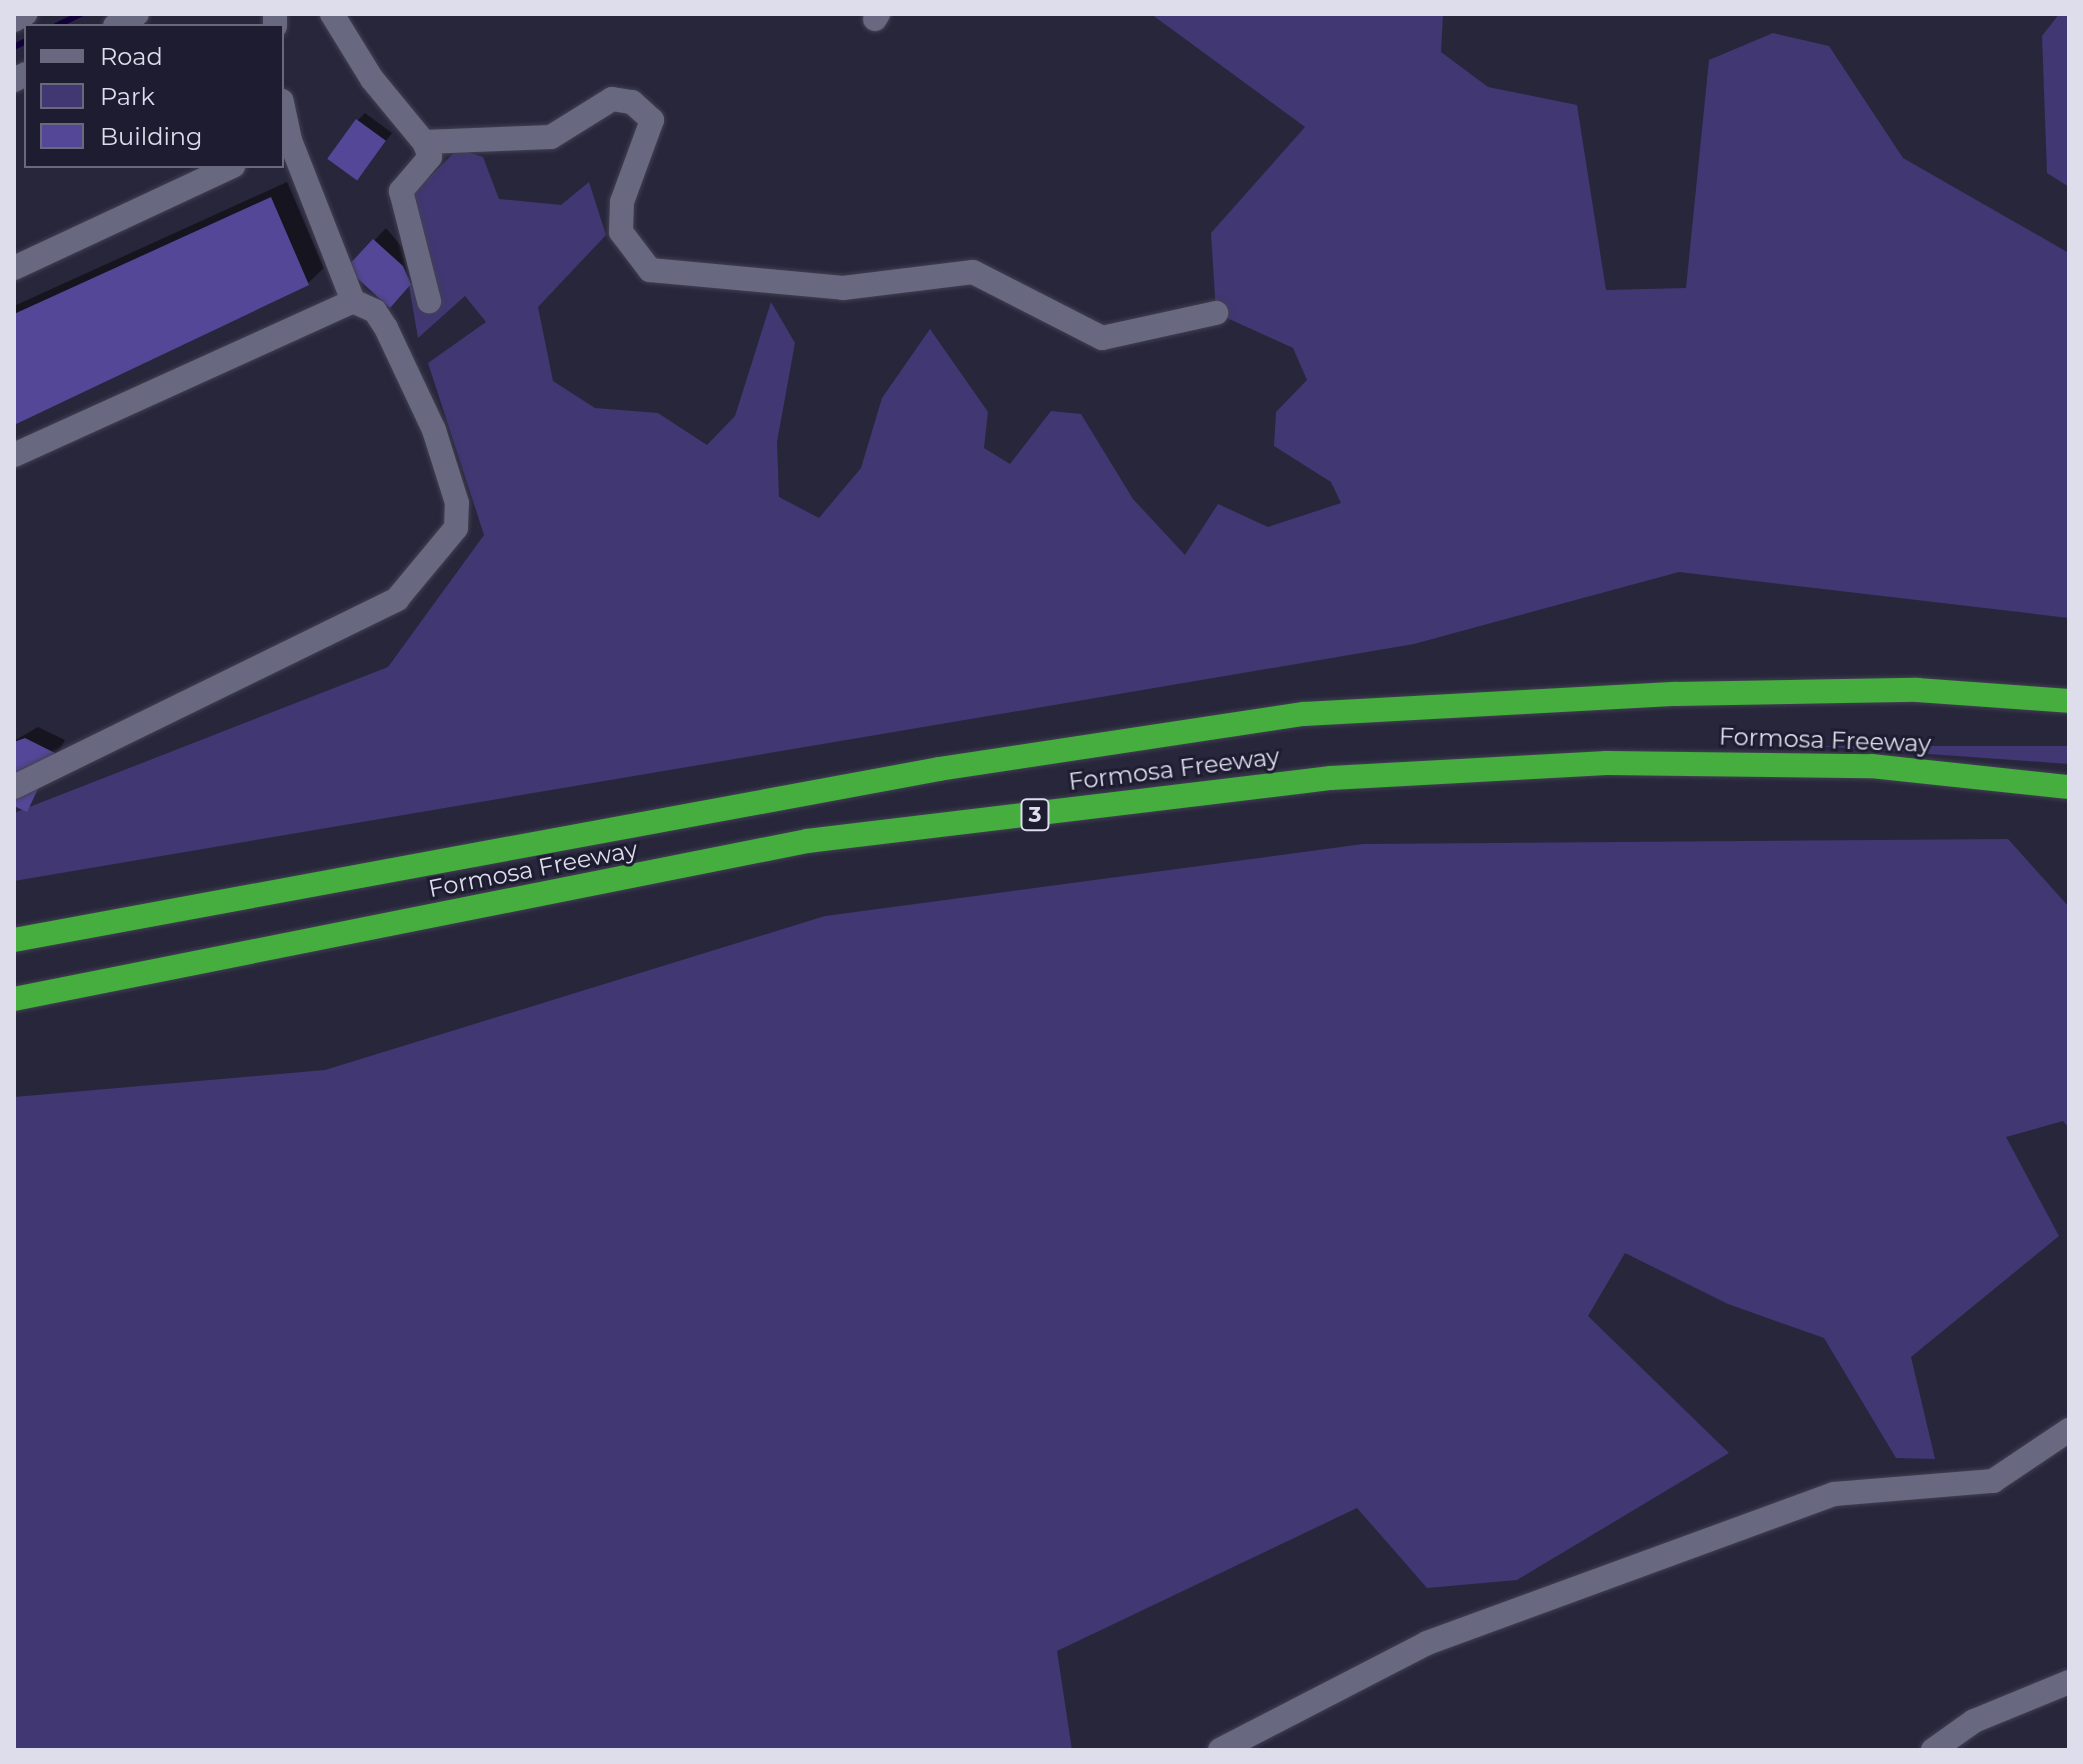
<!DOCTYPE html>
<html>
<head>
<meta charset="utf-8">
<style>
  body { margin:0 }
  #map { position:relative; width:2083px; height:1764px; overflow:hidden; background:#28263b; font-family:Montserrat,sans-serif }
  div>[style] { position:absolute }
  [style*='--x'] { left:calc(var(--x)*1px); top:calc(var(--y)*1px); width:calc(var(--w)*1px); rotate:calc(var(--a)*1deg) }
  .green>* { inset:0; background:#403773 }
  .shadow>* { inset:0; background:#0007 }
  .stream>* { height:6px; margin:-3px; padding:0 3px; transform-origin:3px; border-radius:3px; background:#13003a }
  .building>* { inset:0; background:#544798; transform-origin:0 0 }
  .roads { filter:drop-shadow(0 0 2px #424052) drop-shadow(0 0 2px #424052) }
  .minor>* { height:24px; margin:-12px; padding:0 12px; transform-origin:12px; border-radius:12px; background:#696881 }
  .highway>* { height:24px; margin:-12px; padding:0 12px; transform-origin:12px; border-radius:12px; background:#45ae3f }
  span { translate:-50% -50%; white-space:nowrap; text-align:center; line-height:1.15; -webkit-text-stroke:6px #1e1c31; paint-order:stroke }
  .shield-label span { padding:2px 6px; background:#1e1c31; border:2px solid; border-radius:6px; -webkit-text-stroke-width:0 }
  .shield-label { font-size:22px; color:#ddddeb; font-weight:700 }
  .street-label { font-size:24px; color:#ddddeb }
  .frame { position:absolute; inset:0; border:16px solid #ddddeb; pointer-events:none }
  .legend { position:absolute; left:24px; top:24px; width:260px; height:144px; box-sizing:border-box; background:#1e1c31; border:2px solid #6a697b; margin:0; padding:10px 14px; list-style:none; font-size:24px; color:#ddddeb }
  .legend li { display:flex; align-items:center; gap:16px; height:40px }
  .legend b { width:40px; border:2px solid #6a697b }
</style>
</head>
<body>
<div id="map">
  <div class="green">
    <div style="clip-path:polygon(1151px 14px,1443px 14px,1441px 52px,1488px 87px,1577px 105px,1606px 290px,1686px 288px,1709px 60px,1773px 33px,1829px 46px,1903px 158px,2069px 253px,2069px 618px,1679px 572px,1414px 644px,14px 881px,14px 813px,388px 667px,484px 535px,428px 363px,486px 322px,465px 296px,418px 338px,396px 210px,458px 149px,483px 157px,499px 199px,561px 205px,589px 182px,606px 235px,538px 307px,553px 381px,595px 408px,658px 413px,707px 445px,735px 416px,771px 302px,795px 343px,777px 442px,779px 497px,819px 518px,861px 468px,882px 398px,930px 329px,988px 412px,984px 448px,1010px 464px,1051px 411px,1081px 414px,1133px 499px,1185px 555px,1218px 504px,1268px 527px,1341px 503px,1331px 482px,1274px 446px,1276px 412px,1307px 380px,1293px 348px,1216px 313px,1211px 233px,1305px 127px)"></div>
    <div style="clip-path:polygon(2059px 14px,2069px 14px,2069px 187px,2047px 173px,2042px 36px)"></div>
    <div style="clip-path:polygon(1816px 746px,2069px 746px,2069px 764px)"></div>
    <div style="clip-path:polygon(2008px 839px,2069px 907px,2069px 1128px,2063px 1121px,2006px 1137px,2059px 1236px,1911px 1357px,1935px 1459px,1896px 1458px,1824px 1338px,1728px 1304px,1625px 1253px,1588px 1316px,1729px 1453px,1517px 1580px,1427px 1588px,1357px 1508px,1057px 1651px,1072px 1750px,14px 1750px,14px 1097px,325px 1070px,825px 916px,1363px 844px)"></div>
  </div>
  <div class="shadow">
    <div style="clip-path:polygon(365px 113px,392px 133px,364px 171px,357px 121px)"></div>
    <div style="clip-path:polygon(287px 182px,324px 268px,307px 284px,14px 422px,14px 306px)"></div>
    <div style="clip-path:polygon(386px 228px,422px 271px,402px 293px,349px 268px)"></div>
    <div style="clip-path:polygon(38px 727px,65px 740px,26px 809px,14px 804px,14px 741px)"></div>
  </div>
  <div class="stream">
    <div style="--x:56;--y:26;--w:28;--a:-26"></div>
    <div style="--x:14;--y:47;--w:13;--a:-27"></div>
  </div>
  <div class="building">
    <div style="left:356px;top:119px;width:37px;height:49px;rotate:36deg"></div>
    <div style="clip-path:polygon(271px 197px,309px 285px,14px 425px,14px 314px)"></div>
    <div style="clip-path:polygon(373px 239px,403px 266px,411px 284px,390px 308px,346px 268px)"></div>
    <div style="clip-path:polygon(25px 738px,55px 753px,27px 812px,14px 806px,14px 742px)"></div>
  </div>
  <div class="roads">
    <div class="minor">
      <div style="--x:332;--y:14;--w:76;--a:58.4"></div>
      <div style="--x:372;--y:79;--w:82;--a:50.5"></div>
      <div style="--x:424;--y:142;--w:127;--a:-2.3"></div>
      <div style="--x:551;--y:137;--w:72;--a:-31.9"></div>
      <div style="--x:612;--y:99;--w:20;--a:9"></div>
      <div style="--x:632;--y:102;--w:27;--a:42"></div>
      <div style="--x:652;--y:120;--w:87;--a:110.1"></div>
      <div style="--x:622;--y:202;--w:30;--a:92"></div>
      <div style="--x:621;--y:232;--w:48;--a:52.7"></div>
      <div style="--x:650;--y:270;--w:194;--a:5.3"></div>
      <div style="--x:843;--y:288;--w:131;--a:-7"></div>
      <div style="--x:973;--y:272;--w:145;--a:27.1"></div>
      <div style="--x:1102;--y:338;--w:117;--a:-12.4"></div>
      <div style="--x:875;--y:19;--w:6;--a:-59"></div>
      <div style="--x:14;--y:20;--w:13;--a:-29"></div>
      <div style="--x:115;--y:26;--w:25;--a:-29"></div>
      <div style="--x:275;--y:26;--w:12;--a:-90"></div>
      <div style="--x:14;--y:80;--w:13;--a:-27"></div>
      <div style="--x:424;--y:142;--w:16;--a:68"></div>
      <div style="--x:430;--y:157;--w:45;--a:130.5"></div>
      <div style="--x:401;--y:191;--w:114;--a:75.7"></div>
      <div style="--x:14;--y:268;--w:242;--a:-25"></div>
      <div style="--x:14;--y:455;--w:372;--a:-24.4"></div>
      <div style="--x:14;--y:787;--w:427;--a:-26.1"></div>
      <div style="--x:397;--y:599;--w:92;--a:-50.3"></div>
      <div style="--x:456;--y:528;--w:25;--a:-88"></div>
      <div style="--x:457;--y:503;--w:77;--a:-107.5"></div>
      <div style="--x:434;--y:430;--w:113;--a:-115.2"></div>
      <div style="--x:386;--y:328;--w:20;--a:-123"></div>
      <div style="--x:375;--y:311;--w:24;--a:-156"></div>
      <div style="--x:353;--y:301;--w:173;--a:-111.4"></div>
      <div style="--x:290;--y:140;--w:40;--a:-102"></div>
      <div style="--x:1220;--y:1750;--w:233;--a:-27.3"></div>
      <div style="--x:1427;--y:1643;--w:433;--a:-20.1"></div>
      <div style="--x:1834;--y:1494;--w:160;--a:-4.7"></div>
      <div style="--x:1993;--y:1481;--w:92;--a:-33.9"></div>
      <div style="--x:1933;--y:1750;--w:50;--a:-35.3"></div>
      <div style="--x:1974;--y:1721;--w:103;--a:-22.3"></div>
    </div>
    <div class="highway">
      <div style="--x:14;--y:940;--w:941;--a:-10.47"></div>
      <div style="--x:939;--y:769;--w:369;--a:-8.6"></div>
      <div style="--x:1304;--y:714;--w:373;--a:-3.1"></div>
      <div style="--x:1676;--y:694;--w:241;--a:-1"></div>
      <div style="--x:1917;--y:690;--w:152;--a:4.1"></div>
      <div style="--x:14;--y:999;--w:809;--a:-11.27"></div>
      <div style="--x:807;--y:841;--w:528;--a:-6.86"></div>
      <div style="--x:1331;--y:778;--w:276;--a:-3.1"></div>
      <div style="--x:1607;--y:763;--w:264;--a:0.7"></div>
      <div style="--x:1871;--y:766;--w:199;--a:6.1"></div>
    </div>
  </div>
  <div class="shield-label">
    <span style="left:1035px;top:815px">3</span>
  </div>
  <div class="street-label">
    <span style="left:1825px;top:740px;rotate:2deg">Formosa Freeway</span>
    <span style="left:1174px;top:769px;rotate:-7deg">Formosa Freeway</span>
    <span style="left:533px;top:869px;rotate:-11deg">Formosa Freeway</span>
  </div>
  <div class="frame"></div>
  <ul class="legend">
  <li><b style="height:10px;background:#696881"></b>Road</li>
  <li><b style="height:22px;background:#403773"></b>Park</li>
  <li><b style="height:22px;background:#544798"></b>Building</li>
  </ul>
</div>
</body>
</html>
